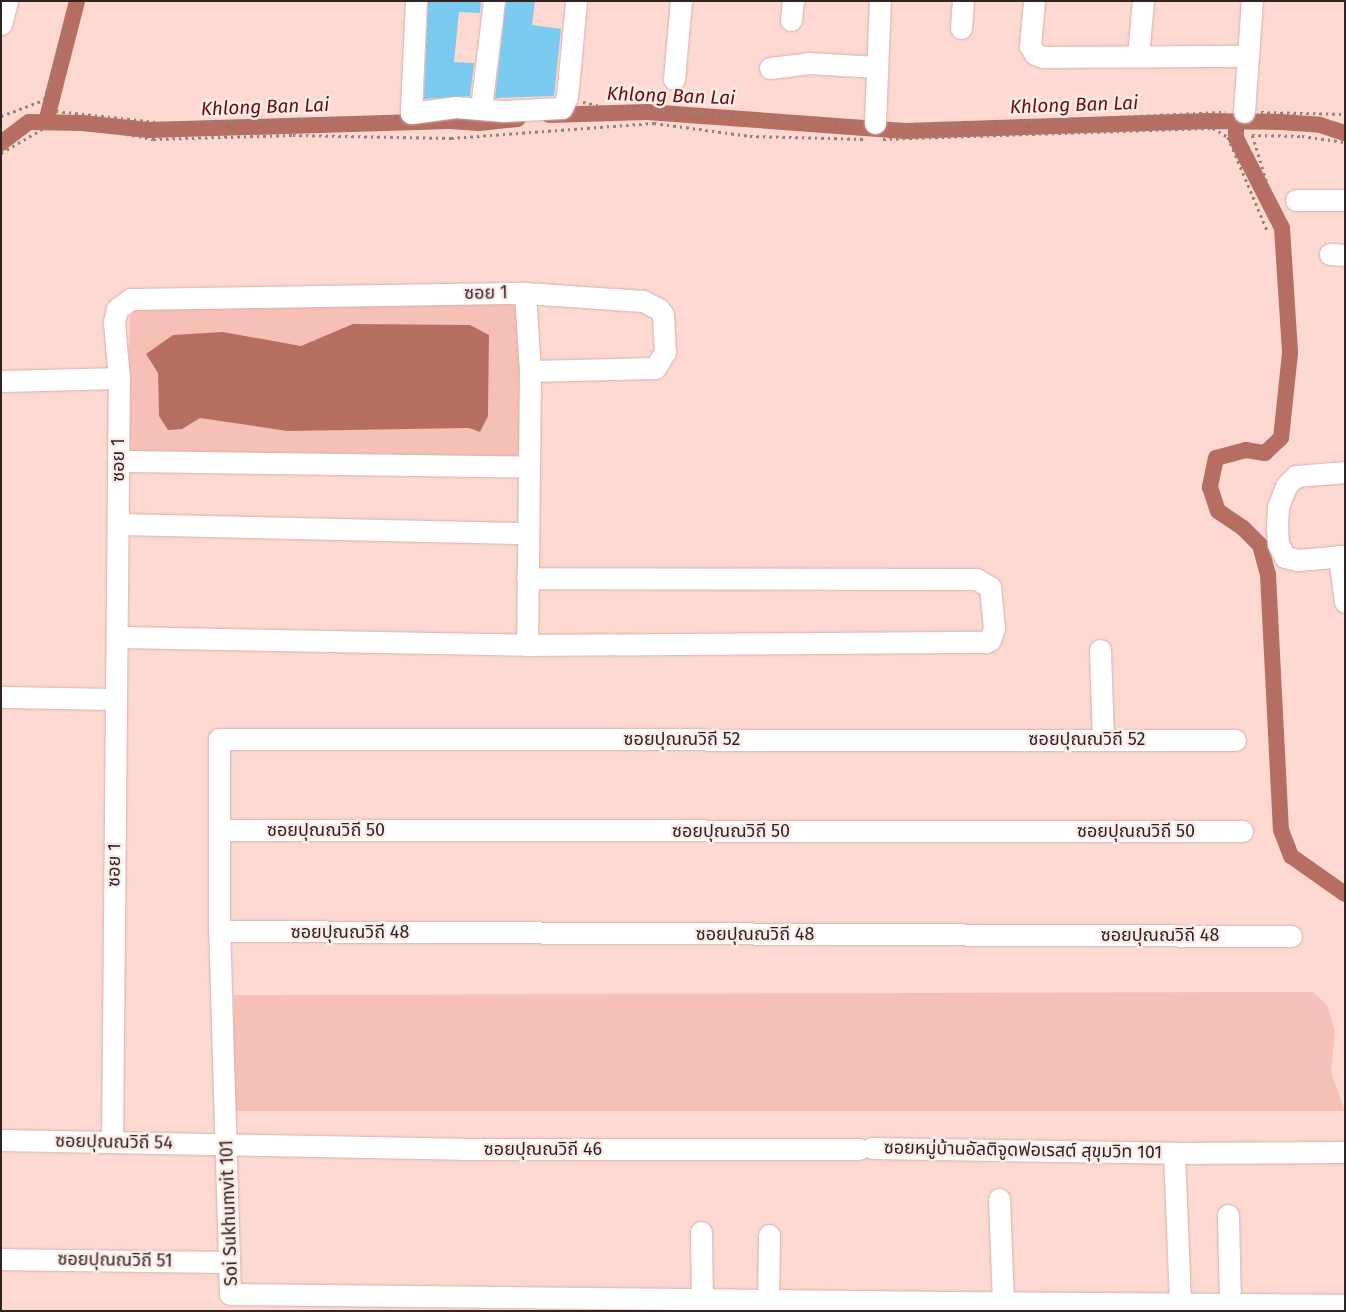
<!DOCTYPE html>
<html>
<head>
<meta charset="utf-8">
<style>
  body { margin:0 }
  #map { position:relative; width:1346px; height:1312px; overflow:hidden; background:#fdd9d2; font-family:"Fira Sans","Noto Sans Thai",sans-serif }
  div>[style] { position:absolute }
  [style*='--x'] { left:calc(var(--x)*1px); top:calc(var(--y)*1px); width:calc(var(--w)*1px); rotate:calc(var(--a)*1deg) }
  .green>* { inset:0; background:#f6c0b7 }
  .water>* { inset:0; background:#b76e62 }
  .canal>* { height:16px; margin:-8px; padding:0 8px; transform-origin:8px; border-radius:8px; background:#b76e62 }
  .building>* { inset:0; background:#7bcbf1 }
  .path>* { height:2.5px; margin-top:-1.25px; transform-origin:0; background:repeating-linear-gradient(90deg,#987f7a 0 2.5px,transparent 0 6.5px) }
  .roads { filter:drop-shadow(0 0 1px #d5b1ab) drop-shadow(0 0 1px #d5b1ab) }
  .minor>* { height:21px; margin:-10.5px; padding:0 10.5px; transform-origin:10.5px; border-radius:10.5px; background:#fff }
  span { translate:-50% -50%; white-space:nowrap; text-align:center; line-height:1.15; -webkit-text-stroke:5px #fbece9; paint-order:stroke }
  .street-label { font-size:18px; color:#302320 }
  .water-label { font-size:19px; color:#690e07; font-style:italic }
  .frame { position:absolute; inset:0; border:2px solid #302320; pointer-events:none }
</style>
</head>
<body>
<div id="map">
  <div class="green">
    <div style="clip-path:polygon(511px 303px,519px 313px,519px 457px,126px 454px,130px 316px,137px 308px)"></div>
    <div style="clip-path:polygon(1313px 992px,1327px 1005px,1335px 1032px,1331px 1072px,1345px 1111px,233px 1111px,234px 995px)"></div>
  </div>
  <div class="water">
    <div style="clip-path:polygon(353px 324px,470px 325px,489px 335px,488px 416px,480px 432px,469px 428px,287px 431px,200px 418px,182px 429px,168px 430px,159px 416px,158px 373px,146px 354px,173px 335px,223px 332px,301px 346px)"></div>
  </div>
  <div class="canal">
    <div style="--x:549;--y:115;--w:98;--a:-1.8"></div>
    <div style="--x:647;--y:112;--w:259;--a:4.2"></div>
    <div style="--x:905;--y:131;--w:297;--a:-1.9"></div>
    <div style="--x:1202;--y:121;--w:79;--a:0.7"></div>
    <div style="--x:1281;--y:122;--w:39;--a:4"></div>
    <div style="--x:1320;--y:125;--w:26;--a:18"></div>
    <div style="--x:46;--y:122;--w:125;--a:-75.6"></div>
    <div style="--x:1236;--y:122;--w:16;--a:90"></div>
    <div style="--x:1236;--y:138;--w:101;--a:62.9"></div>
    <div style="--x:1282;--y:228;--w:125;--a:86.3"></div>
    <div style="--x:1290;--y:353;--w:85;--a:96"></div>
    <div style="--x:1281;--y:438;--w:22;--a:137"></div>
    <div style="--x:1265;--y:453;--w:19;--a:-171"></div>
    <div style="--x:1246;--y:450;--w:31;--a:165"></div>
    <div style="--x:1216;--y:458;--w:30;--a:102"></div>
    <div style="--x:1210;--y:487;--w:25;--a:72"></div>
    <div style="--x:1218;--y:511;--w:30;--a:34"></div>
    <div style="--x:1243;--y:528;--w:24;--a:45"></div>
    <div style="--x:1260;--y:545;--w:31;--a:75"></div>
    <div style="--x:1268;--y:575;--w:255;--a:87.1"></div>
    <div style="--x:1281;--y:830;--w:28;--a:69"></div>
    <div style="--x:1291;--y:856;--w:66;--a:35.1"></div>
    <div style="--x:1;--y:143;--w:35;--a:-37"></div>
    <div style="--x:29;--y:122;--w:53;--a:1.1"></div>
    <div style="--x:82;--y:123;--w:67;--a:6"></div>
    <div style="--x:149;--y:130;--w:301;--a:-1.7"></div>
    <div style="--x:450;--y:121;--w:29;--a:4"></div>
    <div style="--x:479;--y:123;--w:39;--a:-6"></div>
  </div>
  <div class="building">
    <div style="clip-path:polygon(428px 1px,481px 1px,480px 13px,459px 12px,454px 62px,474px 63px,470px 96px,424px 99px)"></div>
    <div style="clip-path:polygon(506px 1px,535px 1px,532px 25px,561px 29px,554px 96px,495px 98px)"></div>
  </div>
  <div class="path">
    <div style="--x:583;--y:102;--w:22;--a:13"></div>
    <div style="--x:604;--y:107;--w:256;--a:3.6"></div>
    <div style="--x:56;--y:111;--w:110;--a:6.3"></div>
    <div style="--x:165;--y:123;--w:229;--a:-1.5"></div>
    <div style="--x:1261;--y:112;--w:84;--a:1.4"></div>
    <div style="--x:1;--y:116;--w:46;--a:-20.4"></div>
    <div style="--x:44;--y:100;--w:79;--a:-72.3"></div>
    <div style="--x:892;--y:124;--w:54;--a:1.1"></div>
    <div style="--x:946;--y:125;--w:280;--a:-2.7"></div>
    <div style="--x:883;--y:139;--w:330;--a:-1.9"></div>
    <div style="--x:1213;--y:128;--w:17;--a:31"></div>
    <div style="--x:1228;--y:137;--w:103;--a:67.2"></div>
    <div style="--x:1;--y:153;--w:50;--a:-30.2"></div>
    <div style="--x:44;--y:128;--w:50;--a:0"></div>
    <div style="--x:94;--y:128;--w:60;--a:10.6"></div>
    <div style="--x:153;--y:139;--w:140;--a:-1.6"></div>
    <div style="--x:293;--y:135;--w:158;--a:1.1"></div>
    <div style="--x:451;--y:138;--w:204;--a:-4.2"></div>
    <div style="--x:654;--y:123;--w:97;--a:7.7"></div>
    <div style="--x:750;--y:136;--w:115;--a:1.5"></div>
    <div style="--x:1270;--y:194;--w:62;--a:-107"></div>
    <div style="--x:1252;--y:135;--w:50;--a:1.1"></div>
    <div style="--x:1302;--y:136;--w:43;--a:7.9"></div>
  </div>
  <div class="roads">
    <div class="minor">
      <div style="--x:416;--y:1;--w:112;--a:92.6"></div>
      <div style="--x:411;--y:113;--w:45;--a:-7.6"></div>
      <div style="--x:456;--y:107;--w:47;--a:4.9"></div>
      <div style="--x:503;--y:111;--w:59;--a:-2.9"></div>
      <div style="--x:562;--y:108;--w:12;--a:-66"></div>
      <div style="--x:567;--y:97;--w:96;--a:-84.6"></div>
      <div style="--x:1034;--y:1;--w:45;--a:95.1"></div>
      <div style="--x:1030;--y:46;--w:9;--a:58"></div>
      <div style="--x:1035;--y:54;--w:9;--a:21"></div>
      <div style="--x:1043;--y:57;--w:205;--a:-0.3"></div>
      <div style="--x:791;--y:20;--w:19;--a:-84"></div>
      <div style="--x:1;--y:24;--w:24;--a:-75"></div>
      <div style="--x:961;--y:28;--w:27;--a:-86"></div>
      <div style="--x:1138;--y:56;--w:55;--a:-84.8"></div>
      <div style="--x:770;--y:68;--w:38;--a:-7"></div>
      <div style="--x:808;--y:63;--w:69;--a:3.3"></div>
      <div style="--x:674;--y:79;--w:78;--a:-84.9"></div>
      <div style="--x:481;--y:108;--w:108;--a:-83.1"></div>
      <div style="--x:1244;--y:112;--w:111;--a:-85.9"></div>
      <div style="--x:875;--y:123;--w:122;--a:-87.7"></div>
      <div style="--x:1296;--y:200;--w:49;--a:0"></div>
      <div style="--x:1330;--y:254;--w:15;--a:4"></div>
      <div style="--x:525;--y:293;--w:78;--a:86.3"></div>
      <div style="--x:530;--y:371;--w:274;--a:90.6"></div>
      <div style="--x:1;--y:381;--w:118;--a:-1.5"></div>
      <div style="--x:118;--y:461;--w:410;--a:0.8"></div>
      <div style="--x:1345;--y:472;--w:49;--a:175.3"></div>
      <div style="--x:1296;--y:476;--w:14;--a:135"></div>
      <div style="--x:1286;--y:486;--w:22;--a:111"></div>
      <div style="--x:1278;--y:507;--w:18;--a:93"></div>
      <div style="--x:1277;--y:525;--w:19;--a:87"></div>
      <div style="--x:1278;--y:544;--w:15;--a:62"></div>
      <div style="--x:1285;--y:557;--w:13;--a:13"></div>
      <div style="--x:1298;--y:560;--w:47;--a:-4.9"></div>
      <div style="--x:118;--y:524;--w:410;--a:1.3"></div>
      <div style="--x:1339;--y:556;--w:46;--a:82.6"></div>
      <div style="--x:117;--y:637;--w:410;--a:1.1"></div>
      <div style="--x:527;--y:645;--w:459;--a:-0.4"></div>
      <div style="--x:986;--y:642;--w:4;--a:-27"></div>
      <div style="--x:990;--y:640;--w:13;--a:-72"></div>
      <div style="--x:994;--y:628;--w:41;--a:-95.6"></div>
      <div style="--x:990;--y:587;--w:16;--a:-150"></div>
      <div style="--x:976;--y:579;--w:449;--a:-179.9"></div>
      <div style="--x:1100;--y:650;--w:89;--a:88.1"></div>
      <div style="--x:1;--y:697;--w:115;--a:1"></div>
      <div style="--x:220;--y:830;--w:1022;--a:0.06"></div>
      <div style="--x:219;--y:931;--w:1072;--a:0.27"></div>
      <div style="--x:1;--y:1140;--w:459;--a:1.1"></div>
      <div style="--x:460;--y:1149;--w:399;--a:0"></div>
      <div style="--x:112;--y:1142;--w:764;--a:-89.48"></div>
      <div style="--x:119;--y:378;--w:56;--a:-95.1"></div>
      <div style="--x:114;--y:322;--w:13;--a:-77"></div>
      <div style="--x:117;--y:309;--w:17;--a:-36"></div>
      <div style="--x:131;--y:299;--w:394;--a:-0.9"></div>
      <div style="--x:525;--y:293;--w:118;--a:3.9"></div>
      <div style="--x:643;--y:301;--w:18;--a:27"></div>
      <div style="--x:659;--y:309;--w:7;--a:56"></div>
      <div style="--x:663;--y:315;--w:37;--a:87"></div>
      <div style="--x:665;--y:352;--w:19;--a:122"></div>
      <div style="--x:655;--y:368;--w:125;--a:178.6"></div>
      <div style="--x:872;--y:1148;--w:302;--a:0.9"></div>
      <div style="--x:1174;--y:1153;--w:171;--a:-0.3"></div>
      <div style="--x:1174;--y:1153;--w:150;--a:87.7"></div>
      <div style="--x:999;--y:1199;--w:104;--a:87.8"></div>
      <div style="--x:1228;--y:1215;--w:89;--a:88.7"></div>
      <div style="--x:701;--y:1232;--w:68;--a:89.2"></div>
      <div style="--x:1;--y:1259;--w:228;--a:0.8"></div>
      <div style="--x:768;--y:1301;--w:66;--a:-89.1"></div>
      <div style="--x:946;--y:1302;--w:399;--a:0.4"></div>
      <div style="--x:946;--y:1311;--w:9;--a:-90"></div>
      <div style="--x:946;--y:1302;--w:716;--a:-179.36"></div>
      <div style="--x:230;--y:1294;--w:363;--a:-91.7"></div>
      <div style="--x:219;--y:931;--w:192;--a:-90"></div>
      <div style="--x:219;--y:739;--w:1016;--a:0.06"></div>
    </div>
  </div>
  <div class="street-label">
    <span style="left:486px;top:293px;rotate:-1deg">ซอย 1</span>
    <span style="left:118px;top:460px;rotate:-90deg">ซอย 1</span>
    <span style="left:682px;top:739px">ซอยปุณณวิถี 52</span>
    <span style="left:1087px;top:739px">ซอยปุณณวิถี 52</span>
    <span style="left:326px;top:830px">ซอยปุณณวิถี 50</span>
    <span style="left:731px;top:831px">ซอยปุณณวิถี 50</span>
    <span style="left:1136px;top:831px">ซอยปุณณวิถี 50</span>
    <span style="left:114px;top:865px;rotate:-89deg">ซอย 1</span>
    <span style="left:350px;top:932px">ซอยปุณณวิถี 48</span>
    <span style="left:755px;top:934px">ซอยปุณณวิถี 48</span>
    <span style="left:1160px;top:935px">ซอยปุณณวิถี 48</span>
    <span style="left:114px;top:1142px;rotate:1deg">ซอยปุณณวิถี 54</span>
    <span style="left:543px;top:1149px">ซอยปุณณวิถี 46</span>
    <span style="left:1023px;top:1150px;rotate:1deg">ซอยหมู่บ้านอัลติจูดฟอเรสต์ สุขุมวิท 101</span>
    <span style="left:229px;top:1213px;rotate:-92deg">Soi Sukhumvit 101</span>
    <span style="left:115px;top:1260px;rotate:1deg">ซอยปุณณวิถี 51</span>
  </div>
  <div class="water-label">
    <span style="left:671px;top:96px;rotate:2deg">Khlong Ban Lai</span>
    <span style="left:1074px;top:105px;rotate:-2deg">Khlong Ban Lai</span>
    <span style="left:265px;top:107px;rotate:-2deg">Khlong Ban Lai</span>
  </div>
  <div class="frame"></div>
</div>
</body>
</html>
